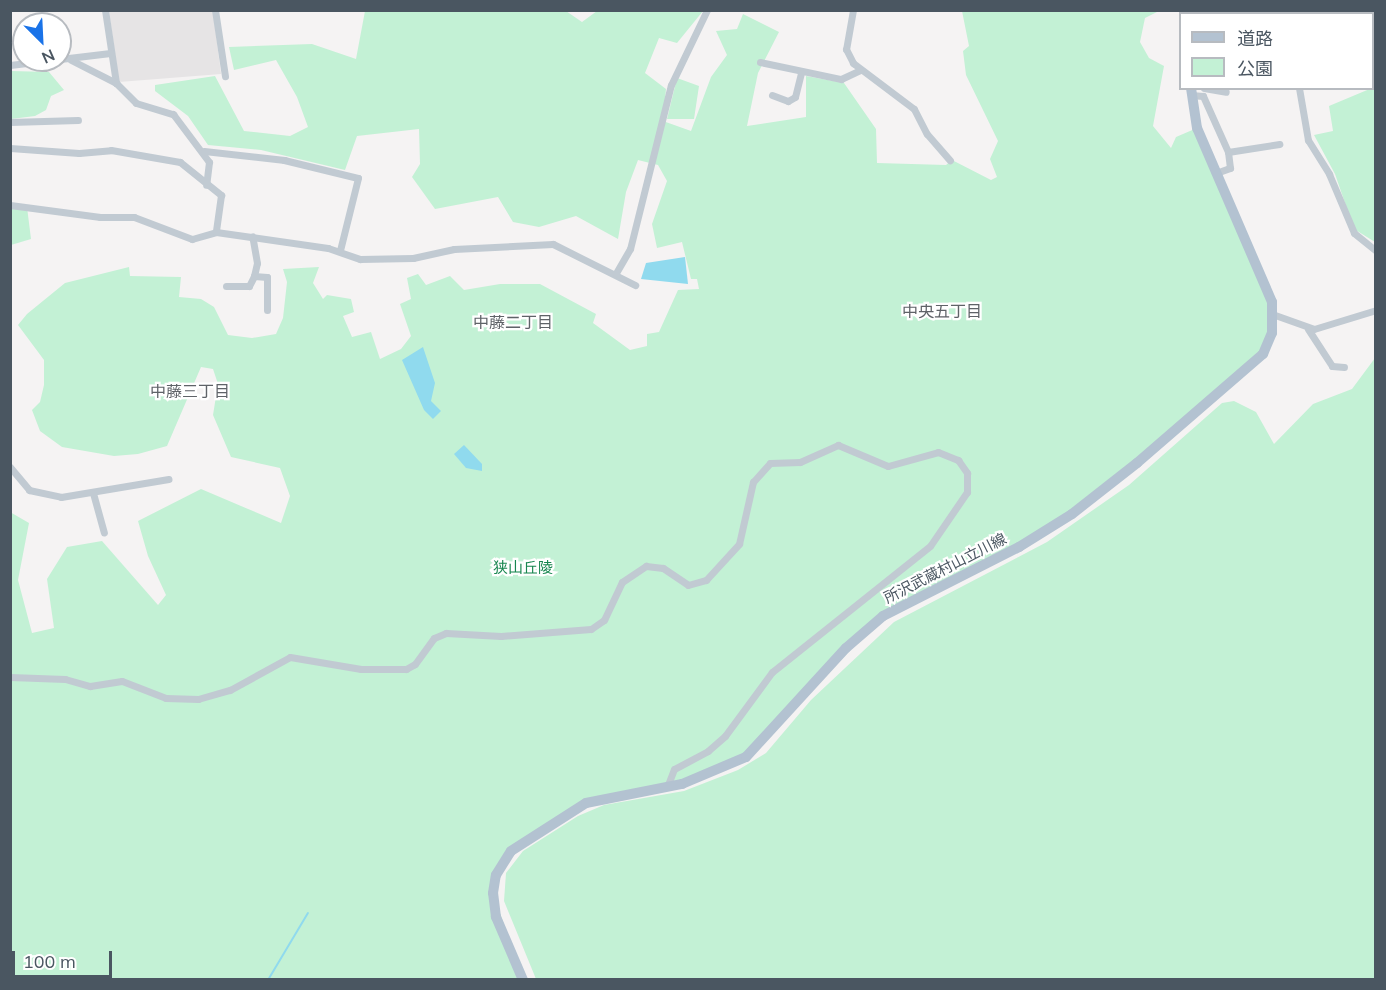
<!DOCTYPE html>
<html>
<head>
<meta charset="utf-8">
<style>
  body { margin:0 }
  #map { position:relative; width:1386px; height:990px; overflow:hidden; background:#f5f3f3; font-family:Mulish,"Noto Sans JP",sans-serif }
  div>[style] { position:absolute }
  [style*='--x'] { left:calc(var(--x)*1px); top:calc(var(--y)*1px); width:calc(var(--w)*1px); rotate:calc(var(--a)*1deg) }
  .education>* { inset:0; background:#e6e4e5 }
  .green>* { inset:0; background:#c3f1d5 }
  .water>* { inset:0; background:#90daee }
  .stream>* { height:2px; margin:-1px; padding:0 1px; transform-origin:1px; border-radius:1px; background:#90daee }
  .street>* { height:7px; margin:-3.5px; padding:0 3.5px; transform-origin:3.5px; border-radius:3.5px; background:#c1cad2 }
  .primary>* { height:10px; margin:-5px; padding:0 5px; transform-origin:5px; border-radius:5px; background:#b3c2d1 }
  span { translate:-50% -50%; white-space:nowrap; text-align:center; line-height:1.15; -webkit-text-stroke:4.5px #fff; paint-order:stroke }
  .park-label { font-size:15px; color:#17864f }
  .street-label { font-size:15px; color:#4a5661 }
  .neighbourhood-label { font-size:16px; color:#5f6368 }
  .frame { position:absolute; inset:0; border:12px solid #4a5661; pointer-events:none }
  .legend { position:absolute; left:1179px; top:12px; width:195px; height:78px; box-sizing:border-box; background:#fff; border:2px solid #b7bbc0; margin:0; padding:8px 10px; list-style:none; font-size:18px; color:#4a5661 }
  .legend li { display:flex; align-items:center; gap:12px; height:30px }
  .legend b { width:30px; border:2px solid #b7bbc0 }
  .north { position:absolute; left:12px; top:12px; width:60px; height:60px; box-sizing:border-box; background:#fff; border:2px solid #b7bbc0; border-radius:50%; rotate:156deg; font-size:16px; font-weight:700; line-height:24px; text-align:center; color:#4a5661 }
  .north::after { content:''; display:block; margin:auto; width:21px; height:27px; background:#1a73e8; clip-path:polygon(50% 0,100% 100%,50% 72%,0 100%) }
  .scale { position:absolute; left:12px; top:951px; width:100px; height:27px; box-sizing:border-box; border:3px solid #4a5661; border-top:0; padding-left:8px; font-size:18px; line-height:21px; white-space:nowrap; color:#4a5661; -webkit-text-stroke:4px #fff; paint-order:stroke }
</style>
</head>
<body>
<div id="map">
  <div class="education">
    <div style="clip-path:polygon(109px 11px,213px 11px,221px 74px,119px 82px)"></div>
  </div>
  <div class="green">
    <div style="clip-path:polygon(365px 11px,566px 11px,582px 22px,597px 11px,703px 11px,677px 43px,659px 38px,645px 73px,666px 89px,663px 121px,691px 131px,711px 77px,727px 55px,716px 31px,737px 29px,743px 14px,779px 32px,758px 73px,747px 126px,806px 117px,806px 76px,844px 83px,876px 129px,877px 163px,946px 165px,952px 160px,991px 180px,997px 177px,990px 159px,998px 141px,966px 75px,963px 51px,969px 46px,962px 11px,1159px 11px,1145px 18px,1140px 42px,1149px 58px,1164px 66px,1153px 126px,1171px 148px,1176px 137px,1197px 128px,1272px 302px,1269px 343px,1072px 514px,883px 616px,759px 746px,698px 779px,602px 797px,511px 851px,493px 893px,523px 979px,11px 979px,10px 512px,29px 523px,18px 580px,32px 633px,54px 628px,47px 579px,67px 547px,102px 541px,158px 605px,166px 595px,148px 556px,138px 521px,201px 489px,281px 523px,290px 496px,280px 468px,231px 457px,213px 415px,218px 384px,213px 369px,201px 367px,167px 446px,138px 454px,114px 456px,62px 447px,40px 431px,32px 410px,40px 402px,44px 385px,44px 360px,18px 325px,27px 314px,65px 283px,129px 267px,130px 276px,181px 277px,179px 297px,201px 299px,214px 307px,228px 335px,252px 338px,276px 334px,283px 318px,287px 282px,283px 269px,319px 267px,313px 283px,323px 299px,327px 295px,351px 299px,354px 312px,343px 316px,352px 337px,371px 332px,380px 359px,401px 349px,411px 336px,400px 304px,411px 299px,407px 278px,418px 274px,426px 285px,450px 276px,464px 290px,500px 284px,540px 284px,596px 314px,593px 323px,630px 350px,647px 346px,647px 334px,659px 332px,678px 290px,699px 289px,697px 279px,691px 279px,682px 242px,657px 248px,652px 224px,667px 181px,658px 165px,638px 160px,626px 192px,618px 239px,576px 216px,539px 227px,513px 222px,498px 197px,435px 209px,412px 177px,420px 164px,419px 129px,357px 136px,345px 170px,261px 150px,208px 145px,188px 116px,155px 91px,155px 85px,215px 76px,244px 131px,290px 136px,308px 127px,297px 97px,276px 60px,234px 70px,229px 47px,312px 44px,356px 59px)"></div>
    <div style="clip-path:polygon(1375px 17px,1375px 242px,1354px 229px,1335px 174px,1314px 135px,1333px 131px,1329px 106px,1372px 88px)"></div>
    <div style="clip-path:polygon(11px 71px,49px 72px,64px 90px,51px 96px,46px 110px,35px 116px,11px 119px)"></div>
    <div style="clip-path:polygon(677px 78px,699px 86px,694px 119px,667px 119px)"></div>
    <div style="clip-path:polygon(10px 206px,27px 207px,31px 239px,11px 245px)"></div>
    <div style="clip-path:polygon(1375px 358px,1375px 979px,536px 979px,504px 901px,506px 873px,523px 851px,578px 816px,604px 805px,684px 791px,738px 770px,766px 753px,811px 700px,894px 622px,1047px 542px,1129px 485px,1222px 403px,1234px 401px,1256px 412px,1274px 444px,1313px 404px,1352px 389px)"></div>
  </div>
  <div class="water">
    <div style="clip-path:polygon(685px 257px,688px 284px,641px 279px,646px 263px)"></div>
    <div style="clip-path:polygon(423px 347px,435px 383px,431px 401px,441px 411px,433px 419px,424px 410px,402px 360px)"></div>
    <div style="clip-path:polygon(464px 445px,482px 464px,482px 471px,466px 468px,454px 454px)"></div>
  </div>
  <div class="stream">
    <div style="--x:268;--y:980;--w:78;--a:-59.2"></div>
  </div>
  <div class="street">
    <div style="--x:105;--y:10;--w:74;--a:81.4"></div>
    <div style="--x:215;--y:10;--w:67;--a:81.4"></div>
    <div style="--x:853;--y:10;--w:40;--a:100"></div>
    <div style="--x:846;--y:49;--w:16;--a:63"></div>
    <div style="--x:853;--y:63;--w:76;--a:37"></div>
    <div style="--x:914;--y:109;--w:28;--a:63"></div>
    <div style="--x:927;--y:134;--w:35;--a:49"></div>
    <div style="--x:1273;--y:10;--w:4;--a:90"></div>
    <div style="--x:1302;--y:10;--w:4;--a:90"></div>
    <div style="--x:1341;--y:11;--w:1;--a:-90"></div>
    <div style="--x:1369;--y:14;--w:4;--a:-63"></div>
    <div style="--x:71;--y:60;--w:51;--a:27.1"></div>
    <div style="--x:116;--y:83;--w:28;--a:45"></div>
    <div style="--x:136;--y:103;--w:39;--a:17"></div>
    <div style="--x:173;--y:114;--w:60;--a:53.1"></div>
    <div style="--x:209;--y:162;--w:23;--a:97"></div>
    <div style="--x:760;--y:62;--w:83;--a:11.9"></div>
    <div style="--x:841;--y:79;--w:21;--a:-25"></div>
    <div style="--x:10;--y:65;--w:101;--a:-6.8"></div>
    <div style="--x:1204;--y:88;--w:22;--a:10"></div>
    <div style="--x:1299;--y:88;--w:53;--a:80.2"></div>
    <div style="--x:1308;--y:140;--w:40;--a:58"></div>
    <div style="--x:1329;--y:174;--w:64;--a:67"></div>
    <div style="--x:1354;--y:233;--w:28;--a:39"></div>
    <div style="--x:772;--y:95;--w:17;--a:21"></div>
    <div style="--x:788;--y:101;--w:8;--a:-30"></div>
    <div style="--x:795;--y:97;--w:25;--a:-76"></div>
    <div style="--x:1191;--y:95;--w:12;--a:5"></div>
    <div style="--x:1203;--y:96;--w:61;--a:65.9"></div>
    <div style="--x:1228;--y:152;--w:52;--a:-8.9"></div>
    <div style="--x:10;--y:122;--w:68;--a:-1.7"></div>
    <div style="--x:10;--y:148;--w:69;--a:4.1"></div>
    <div style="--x:79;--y:153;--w:32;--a:-5"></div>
    <div style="--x:111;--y:150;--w:70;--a:9.9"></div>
    <div style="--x:180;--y:162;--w:53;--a:38.8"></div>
    <div style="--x:221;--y:195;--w:37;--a:98"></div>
    <div style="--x:204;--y:151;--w:81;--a:6.4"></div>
    <div style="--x:284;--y:160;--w:76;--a:13.7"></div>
    <div style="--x:358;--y:178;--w:74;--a:104"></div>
    <div style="--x:1216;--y:173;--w:15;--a:-20"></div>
    <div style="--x:1230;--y:168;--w:16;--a:-97"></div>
    <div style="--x:10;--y:205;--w:91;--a:7.6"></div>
    <div style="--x:100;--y:217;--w:34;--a:0"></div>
    <div style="--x:134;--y:217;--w:62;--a:20.8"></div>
    <div style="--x:192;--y:239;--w:25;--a:-16"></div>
    <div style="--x:216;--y:232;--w:113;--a:8.1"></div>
    <div style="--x:328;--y:248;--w:34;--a:19"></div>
    <div style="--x:360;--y:259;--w:53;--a:-1.1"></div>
    <div style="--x:413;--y:258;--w:42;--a:-12.4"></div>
    <div style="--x:454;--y:249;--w:99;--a:-2.9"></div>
    <div style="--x:553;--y:244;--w:92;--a:26.6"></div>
    <div style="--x:616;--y:273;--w:28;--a:-60"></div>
    <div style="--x:630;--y:249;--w:169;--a:-76"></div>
    <div style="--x:671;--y:85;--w:83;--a:-64.4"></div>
    <div style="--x:254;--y:276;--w:13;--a:4"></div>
    <div style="--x:267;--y:277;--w:33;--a:90"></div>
    <div style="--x:226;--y:286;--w:23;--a:0"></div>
    <div style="--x:249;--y:286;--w:11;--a:-63"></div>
    <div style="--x:254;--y:276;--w:13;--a:-77"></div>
    <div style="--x:257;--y:263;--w:27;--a:-100"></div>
    <div style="--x:1275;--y:315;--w:41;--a:19.7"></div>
    <div style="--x:1314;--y:329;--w:65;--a:-17"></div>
    <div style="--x:1308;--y:329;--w:44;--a:57"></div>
    <div style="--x:1332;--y:366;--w:12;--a:5"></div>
    <div style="--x:10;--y:467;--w:30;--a:50"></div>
    <div style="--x:29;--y:490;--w:33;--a:12"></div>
    <div style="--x:61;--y:497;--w:109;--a:-9.5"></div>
    <div style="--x:93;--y:493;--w:41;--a:74.6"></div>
    <div style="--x:10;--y:677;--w:55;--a:2.1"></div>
    <div style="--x:65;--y:679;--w:26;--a:16"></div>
    <div style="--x:90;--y:686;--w:32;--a:-9"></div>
    <div style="--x:122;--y:681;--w:47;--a:21.1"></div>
    <div style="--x:166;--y:698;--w:32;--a:2"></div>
    <div style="--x:198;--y:699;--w:33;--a:-16"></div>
    <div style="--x:230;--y:690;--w:68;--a:-28.8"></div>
    <div style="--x:290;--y:657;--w:72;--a:9.6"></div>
    <div style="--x:361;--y:669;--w:45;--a:0"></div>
    <div style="--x:406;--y:669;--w:10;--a:-29"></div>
    <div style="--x:415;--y:664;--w:32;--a:-54"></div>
    <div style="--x:434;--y:638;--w:13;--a:-23"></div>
    <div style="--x:446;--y:633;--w:55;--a:3.1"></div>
    <div style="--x:501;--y:636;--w:90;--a:-4.4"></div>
    <div style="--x:591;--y:629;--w:16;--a:-35"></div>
    <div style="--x:604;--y:620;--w:42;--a:-64.7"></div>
    <div style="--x:622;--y:582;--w:29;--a:-34"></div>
    <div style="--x:646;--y:566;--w:17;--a:7"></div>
    <div style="--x:663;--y:568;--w:30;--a:34"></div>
    <div style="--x:688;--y:585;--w:19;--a:-16"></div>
    <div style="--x:706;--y:580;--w:49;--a:-47.5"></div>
    <div style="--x:739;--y:544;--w:64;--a:-77.3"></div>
    <div style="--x:753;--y:482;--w:25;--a:-48"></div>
    <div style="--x:770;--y:463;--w:30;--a:-2"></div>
    <div style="--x:800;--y:462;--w:42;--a:-24.1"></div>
    <div style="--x:838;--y:445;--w:54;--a:22.8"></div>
    <div style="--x:888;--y:466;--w:52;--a:-15.6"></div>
    <div style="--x:938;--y:452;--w:22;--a:22"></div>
    <div style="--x:958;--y:460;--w:16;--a:55"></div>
    <div style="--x:967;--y:473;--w:19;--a:90"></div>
    <div style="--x:967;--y:492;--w:65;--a:124.4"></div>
    <div style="--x:930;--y:546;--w:202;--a:141.4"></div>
    <div style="--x:772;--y:672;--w:79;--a:126.3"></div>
    <div style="--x:725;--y:736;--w:23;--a:139"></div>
    <div style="--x:708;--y:751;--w:38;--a:152"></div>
    <div style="--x:674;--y:769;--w:19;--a:111"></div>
  </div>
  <div class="primary">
    <div style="--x:1204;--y:14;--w:4;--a:-90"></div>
    <div style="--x:523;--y:980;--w:69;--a:-113.2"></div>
    <div style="--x:496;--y:917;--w:24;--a:-97"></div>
    <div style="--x:493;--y:893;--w:18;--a:-81"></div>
    <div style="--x:496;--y:875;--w:28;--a:-58"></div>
    <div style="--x:511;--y:851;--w:89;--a:-32.6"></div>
    <div style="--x:586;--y:803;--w:98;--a:-11.2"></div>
    <div style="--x:682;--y:784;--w:69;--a:-22.9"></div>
    <div style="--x:746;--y:757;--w:148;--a:-47.5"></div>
    <div style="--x:846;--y:648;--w:49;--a:-40.9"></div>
    <div style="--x:883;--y:616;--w:153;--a:-26.9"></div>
    <div style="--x:1019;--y:547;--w:62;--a:-31.9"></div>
    <div style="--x:1072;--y:514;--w:83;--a:-38.1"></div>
    <div style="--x:1137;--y:463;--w:167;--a:-40.9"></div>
    <div style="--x:1263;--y:354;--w:23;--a:-67"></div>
    <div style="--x:1272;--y:333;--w:31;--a:-90"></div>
    <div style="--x:1272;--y:302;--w:189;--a:-113.3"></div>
    <div style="--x:1197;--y:128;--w:40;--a:-98.5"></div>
  </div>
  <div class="park-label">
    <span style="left:523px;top:568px">狭山丘陵</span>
  </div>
  <div class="street-label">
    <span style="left:945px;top:568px;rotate:-27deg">所沢武蔵村山立川線</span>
  </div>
  <div class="neighbourhood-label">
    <span style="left:942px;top:311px">中央五丁目</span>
    <span style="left:513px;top:322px">中藤二丁目</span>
    <span style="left:190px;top:391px">中藤三丁目</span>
  </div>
  <div class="frame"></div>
  <ul class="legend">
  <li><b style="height:8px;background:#b3c2d1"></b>道路</li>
  <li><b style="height:16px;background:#c3f1d5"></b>公園</li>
  </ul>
  <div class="north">N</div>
  <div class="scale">100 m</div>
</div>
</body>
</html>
